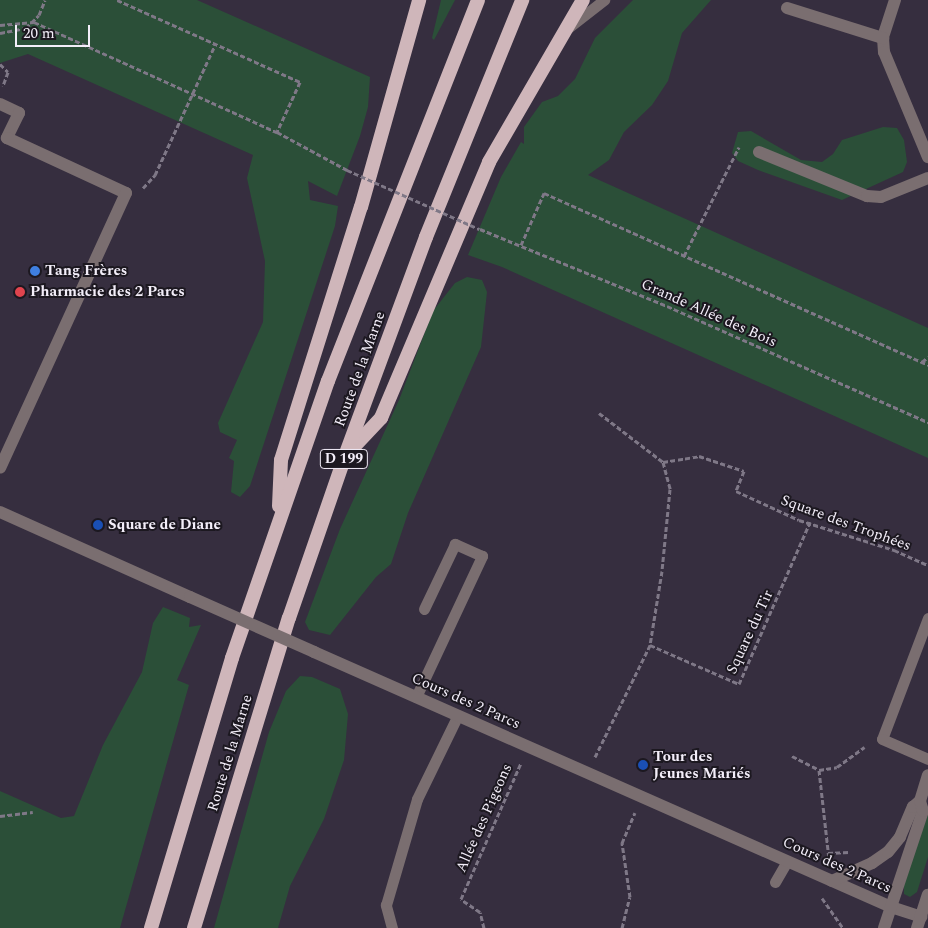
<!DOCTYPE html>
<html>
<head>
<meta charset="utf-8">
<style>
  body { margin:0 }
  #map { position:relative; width:928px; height:928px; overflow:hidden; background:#362e3f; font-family:Spectral,serif }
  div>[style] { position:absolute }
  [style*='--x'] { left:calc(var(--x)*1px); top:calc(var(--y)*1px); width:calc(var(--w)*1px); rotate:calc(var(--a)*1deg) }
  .green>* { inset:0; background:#2b4f38 }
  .path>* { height:3px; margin-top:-1.5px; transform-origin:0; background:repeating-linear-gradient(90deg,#7f7887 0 5px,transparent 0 7.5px) }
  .service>* { height:11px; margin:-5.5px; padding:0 5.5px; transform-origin:5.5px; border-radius:5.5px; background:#7a6e70 }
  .minor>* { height:12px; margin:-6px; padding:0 6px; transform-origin:6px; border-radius:6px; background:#7a6e70 }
  .trunk>* { height:14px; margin:-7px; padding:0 7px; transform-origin:7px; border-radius:7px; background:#cfb6ba }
  .path-bridge>* { height:3px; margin-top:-1.5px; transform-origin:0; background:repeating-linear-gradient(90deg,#7f7887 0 5px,transparent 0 7.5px) }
  .minor-bridge>* { height:12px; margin:-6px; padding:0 6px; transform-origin:6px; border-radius:6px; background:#7a6e70 }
  .dots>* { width:14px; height:14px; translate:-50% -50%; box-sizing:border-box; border:2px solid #1c1820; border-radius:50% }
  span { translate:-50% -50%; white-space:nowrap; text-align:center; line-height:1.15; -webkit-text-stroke:4px #1c1820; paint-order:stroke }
  .shield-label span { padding:1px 4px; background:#1c1820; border:1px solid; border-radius:4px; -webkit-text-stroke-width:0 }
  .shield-label { font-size:14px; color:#f3eef9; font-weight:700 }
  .poi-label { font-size:15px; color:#f3eef9; font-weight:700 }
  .left { translate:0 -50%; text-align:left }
  .street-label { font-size:15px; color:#f3eef9 }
  .scale { position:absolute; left:15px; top:25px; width:75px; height:22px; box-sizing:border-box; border:2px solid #f3eef9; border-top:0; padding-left:6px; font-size:15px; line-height:18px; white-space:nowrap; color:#f3eef9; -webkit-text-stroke:4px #1c1820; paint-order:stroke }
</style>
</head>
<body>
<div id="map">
  <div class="green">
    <div style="clip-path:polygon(0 0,197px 0,370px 77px,368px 107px,360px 136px,337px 196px,308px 181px,310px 200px,338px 206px,335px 226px,250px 486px,240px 497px,231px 492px,234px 461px,229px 458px,237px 440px,220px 432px,218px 423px,263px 322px,265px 261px,247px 178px,253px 155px,28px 54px,0 63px)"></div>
    <div style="clip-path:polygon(441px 0,455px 0,434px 40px,432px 38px)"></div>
    <div style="clip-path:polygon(633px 0,711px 0,682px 33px,668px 81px,652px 105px,624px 132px,609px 160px,588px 175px,928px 328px,928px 458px,502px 267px,468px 255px,501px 177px,521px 142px,524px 144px,524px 127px,542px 102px,558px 96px,575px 79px,595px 38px)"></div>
    <div style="clip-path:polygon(883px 127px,897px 128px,904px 140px,907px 162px,903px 172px,842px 200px,758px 170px,738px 161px,732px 153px,738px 132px,751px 131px,801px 160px,822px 162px,833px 154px,842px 140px)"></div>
    <div style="clip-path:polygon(467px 277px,482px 280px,487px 292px,481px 347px,408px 513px,391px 564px,376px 577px,330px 635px,309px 630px,305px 622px,340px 529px,399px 400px,433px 311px,455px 283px)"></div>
    <div style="clip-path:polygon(163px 607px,190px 618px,189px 627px,201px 625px,177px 680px,189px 685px,120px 928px,0 928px,0 791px,61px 818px,74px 816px,103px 745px,142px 672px,153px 623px)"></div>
    <div style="clip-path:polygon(300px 676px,312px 677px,340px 689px,348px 714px,344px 760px,324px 819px,290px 886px,278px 928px,214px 928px,269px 732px,286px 691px)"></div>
    <div style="clip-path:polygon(928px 814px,928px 857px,917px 892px,910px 897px,904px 894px,904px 885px)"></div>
  </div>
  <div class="path">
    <div style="--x:117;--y:0;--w:201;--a:24.1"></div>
    <div style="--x:300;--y:82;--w:55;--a:114.7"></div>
    <div style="--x:0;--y:25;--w:34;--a:-5"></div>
    <div style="--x:34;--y:22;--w:267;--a:24.4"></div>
    <div style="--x:277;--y:132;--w:80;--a:28.5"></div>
    <div style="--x:0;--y:33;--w:26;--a:-11"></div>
    <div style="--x:26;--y:28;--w:18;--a:-45"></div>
    <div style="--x:39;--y:15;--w:16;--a:-68"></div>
    <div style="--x:0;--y:64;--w:11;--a:45"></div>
    <div style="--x:8;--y:72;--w:15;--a:110"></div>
    <div style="--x:143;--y:188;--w:18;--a:-47"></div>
    <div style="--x:155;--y:175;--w:145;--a:-65.2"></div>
    <div style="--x:480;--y:229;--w:202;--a:22.4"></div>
    <div style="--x:667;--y:306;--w:286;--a:24"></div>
    <div style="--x:521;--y:245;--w:57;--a:-66.1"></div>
    <div style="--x:544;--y:193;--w:421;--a:24.1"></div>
    <div style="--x:684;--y:256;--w:122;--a:-63.2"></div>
    <div style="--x:922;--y:362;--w:8;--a:-40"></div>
    <div style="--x:599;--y:413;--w:81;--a:37.4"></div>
    <div style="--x:663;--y:462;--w:36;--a:-9"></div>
    <div style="--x:699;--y:456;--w:47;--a:18.4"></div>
    <div style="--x:744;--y:471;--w:22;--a:112"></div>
    <div style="--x:736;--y:491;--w:69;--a:24.7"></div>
    <div style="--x:799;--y:520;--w:100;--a:17.5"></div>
    <div style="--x:894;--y:550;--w:37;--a:24"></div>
    <div style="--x:663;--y:462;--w:28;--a:75"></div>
    <div style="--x:670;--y:489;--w:82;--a:95.6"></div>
    <div style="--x:662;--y:571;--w:75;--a:99.2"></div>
    <div style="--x:650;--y:645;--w:97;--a:23.7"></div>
    <div style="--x:739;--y:684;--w:177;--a:-66.3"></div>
    <div style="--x:792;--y:756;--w:30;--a:27"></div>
    <div style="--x:819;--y:770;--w:90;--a:83.6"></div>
    <div style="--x:595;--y:757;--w:125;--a:-63.8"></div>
    <div style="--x:819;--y:770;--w:18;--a:-9"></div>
    <div style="--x:837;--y:767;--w:34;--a:-36"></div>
    <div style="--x:0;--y:816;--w:33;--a:-7"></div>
    <div style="--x:828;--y:853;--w:21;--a:-3"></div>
    <div style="--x:822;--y:898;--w:37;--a:55"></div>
    <div style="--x:484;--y:928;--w:16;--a:-104"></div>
    <div style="--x:480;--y:912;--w:23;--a:-146"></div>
    <div style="--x:461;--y:899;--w:149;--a:-66.2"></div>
    <div style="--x:622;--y:928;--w:32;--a:-76"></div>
    <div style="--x:630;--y:897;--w:55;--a:-98.4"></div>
    <div style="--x:622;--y:843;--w:33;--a:-67"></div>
  </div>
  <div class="service">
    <div style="--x:568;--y:28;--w:46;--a:-37.9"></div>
    <div style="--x:928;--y:618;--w:129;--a:110.8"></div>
    <div style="--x:882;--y:739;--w:50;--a:23.5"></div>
    <div style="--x:416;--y:697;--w:156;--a:-64.9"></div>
    <div style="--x:482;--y:556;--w:30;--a:-156"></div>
    <div style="--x:455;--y:544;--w:72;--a:115.5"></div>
    <div style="--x:775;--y:882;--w:24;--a:-60"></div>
    <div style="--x:392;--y:928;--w:24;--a:-105"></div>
    <div style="--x:386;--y:905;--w:110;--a:-73.7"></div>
    <div style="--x:417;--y:799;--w:93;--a:-64"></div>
  </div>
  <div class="minor">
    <div style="--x:895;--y:0;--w:40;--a:108"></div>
    <div style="--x:883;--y:38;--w:14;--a:86"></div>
    <div style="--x:884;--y:52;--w:114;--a:67.3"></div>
    <div style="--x:787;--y:8;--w:101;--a:17.4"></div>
    <div style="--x:0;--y:104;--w:21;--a:25"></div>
    <div style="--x:19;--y:113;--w:28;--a:116"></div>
    <div style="--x:7;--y:138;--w:131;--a:24.8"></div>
    <div style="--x:126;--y:193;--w:302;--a:114.6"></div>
    <div style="--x:759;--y:152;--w:117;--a:22.2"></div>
    <div style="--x:867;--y:196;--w:14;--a:4"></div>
    <div style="--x:881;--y:197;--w:51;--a:-22"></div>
    <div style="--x:0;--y:512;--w:208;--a:24.1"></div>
    <div style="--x:314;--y:652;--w:631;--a:23.84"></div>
    <div style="--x:891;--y:907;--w:32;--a:18"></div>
    <div style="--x:832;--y:881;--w:44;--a:-24.2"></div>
    <div style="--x:872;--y:863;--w:19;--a:-35"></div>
    <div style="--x:888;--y:852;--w:19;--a:-51"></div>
    <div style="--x:900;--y:837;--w:33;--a:-67"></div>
    <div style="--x:913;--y:807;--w:9;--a:-41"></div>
    <div style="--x:884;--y:928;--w:123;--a:-71.6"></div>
    <div style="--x:923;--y:811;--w:10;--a:-107"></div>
    <div style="--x:920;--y:801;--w:27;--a:-73"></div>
    <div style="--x:917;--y:928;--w:35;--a:-72"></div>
  </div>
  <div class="trunk">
    <div style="--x:349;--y:452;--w:47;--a:-46.7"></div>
    <div style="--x:381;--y:418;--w:278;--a:-67.1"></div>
    <div style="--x:489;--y:162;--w:187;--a:-59.9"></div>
    <div style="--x:279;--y:506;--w:46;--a:-87.5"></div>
    <div style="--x:281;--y:460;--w:265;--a:-72.5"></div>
    <div style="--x:361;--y:207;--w:215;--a:-74.3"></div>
    <div style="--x:151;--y:928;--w:282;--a:-73.3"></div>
    <div style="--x:232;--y:658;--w:293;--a:-70.9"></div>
    <div style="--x:328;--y:381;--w:409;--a:-68.5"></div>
    <div style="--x:194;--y:928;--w:324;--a:-73"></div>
    <div style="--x:289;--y:618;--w:171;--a:-70.9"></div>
    <div style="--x:345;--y:456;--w:233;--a:-69.7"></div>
    <div style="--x:426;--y:237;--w:256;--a:-67.9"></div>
  </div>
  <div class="path-bridge">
    <div style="--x:347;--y:170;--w:145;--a:24.1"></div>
  </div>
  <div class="minor-bridge">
    <div style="--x:190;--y:597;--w:136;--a:23.9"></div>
  </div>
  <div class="dots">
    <div style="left:35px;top:271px;background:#3f7fe0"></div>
    <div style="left:20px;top:292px;background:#e0444e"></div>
    <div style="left:98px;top:525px;background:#1a4fb4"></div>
    <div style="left:643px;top:765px;background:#1a4fb4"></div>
  </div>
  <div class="shield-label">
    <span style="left:344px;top:459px">D 199</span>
  </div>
  <div class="poi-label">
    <span class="left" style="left:45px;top:271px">Tang Frères</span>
    <span class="left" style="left:30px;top:292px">Pharmacie des 2 Parcs</span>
    <span class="left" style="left:108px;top:525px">Square de Diane</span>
    <span class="left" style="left:653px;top:765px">Tour des<br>Jeunes Mariés</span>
  </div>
  <div class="street-label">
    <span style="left:709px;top:313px;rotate:24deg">Grande Allée des Bois</span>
    <span style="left:360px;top:369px;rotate:-70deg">Route de la Marne</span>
    <span style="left:846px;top:523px;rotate:20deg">Square des Trophées</span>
    <span style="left:750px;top:632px;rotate:-65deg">Square du Tir</span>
    <span style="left:466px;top:701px;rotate:24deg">Cours des 2 Parcs</span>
    <span style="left:230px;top:753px;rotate:-73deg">Route de la Marne</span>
    <span style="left:484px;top:818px;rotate:-66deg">Allée des Pigeons</span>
    <span style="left:837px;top:865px;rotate:24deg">Cours des 2 Parcs</span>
  </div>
  <div class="scale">20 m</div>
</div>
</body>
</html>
